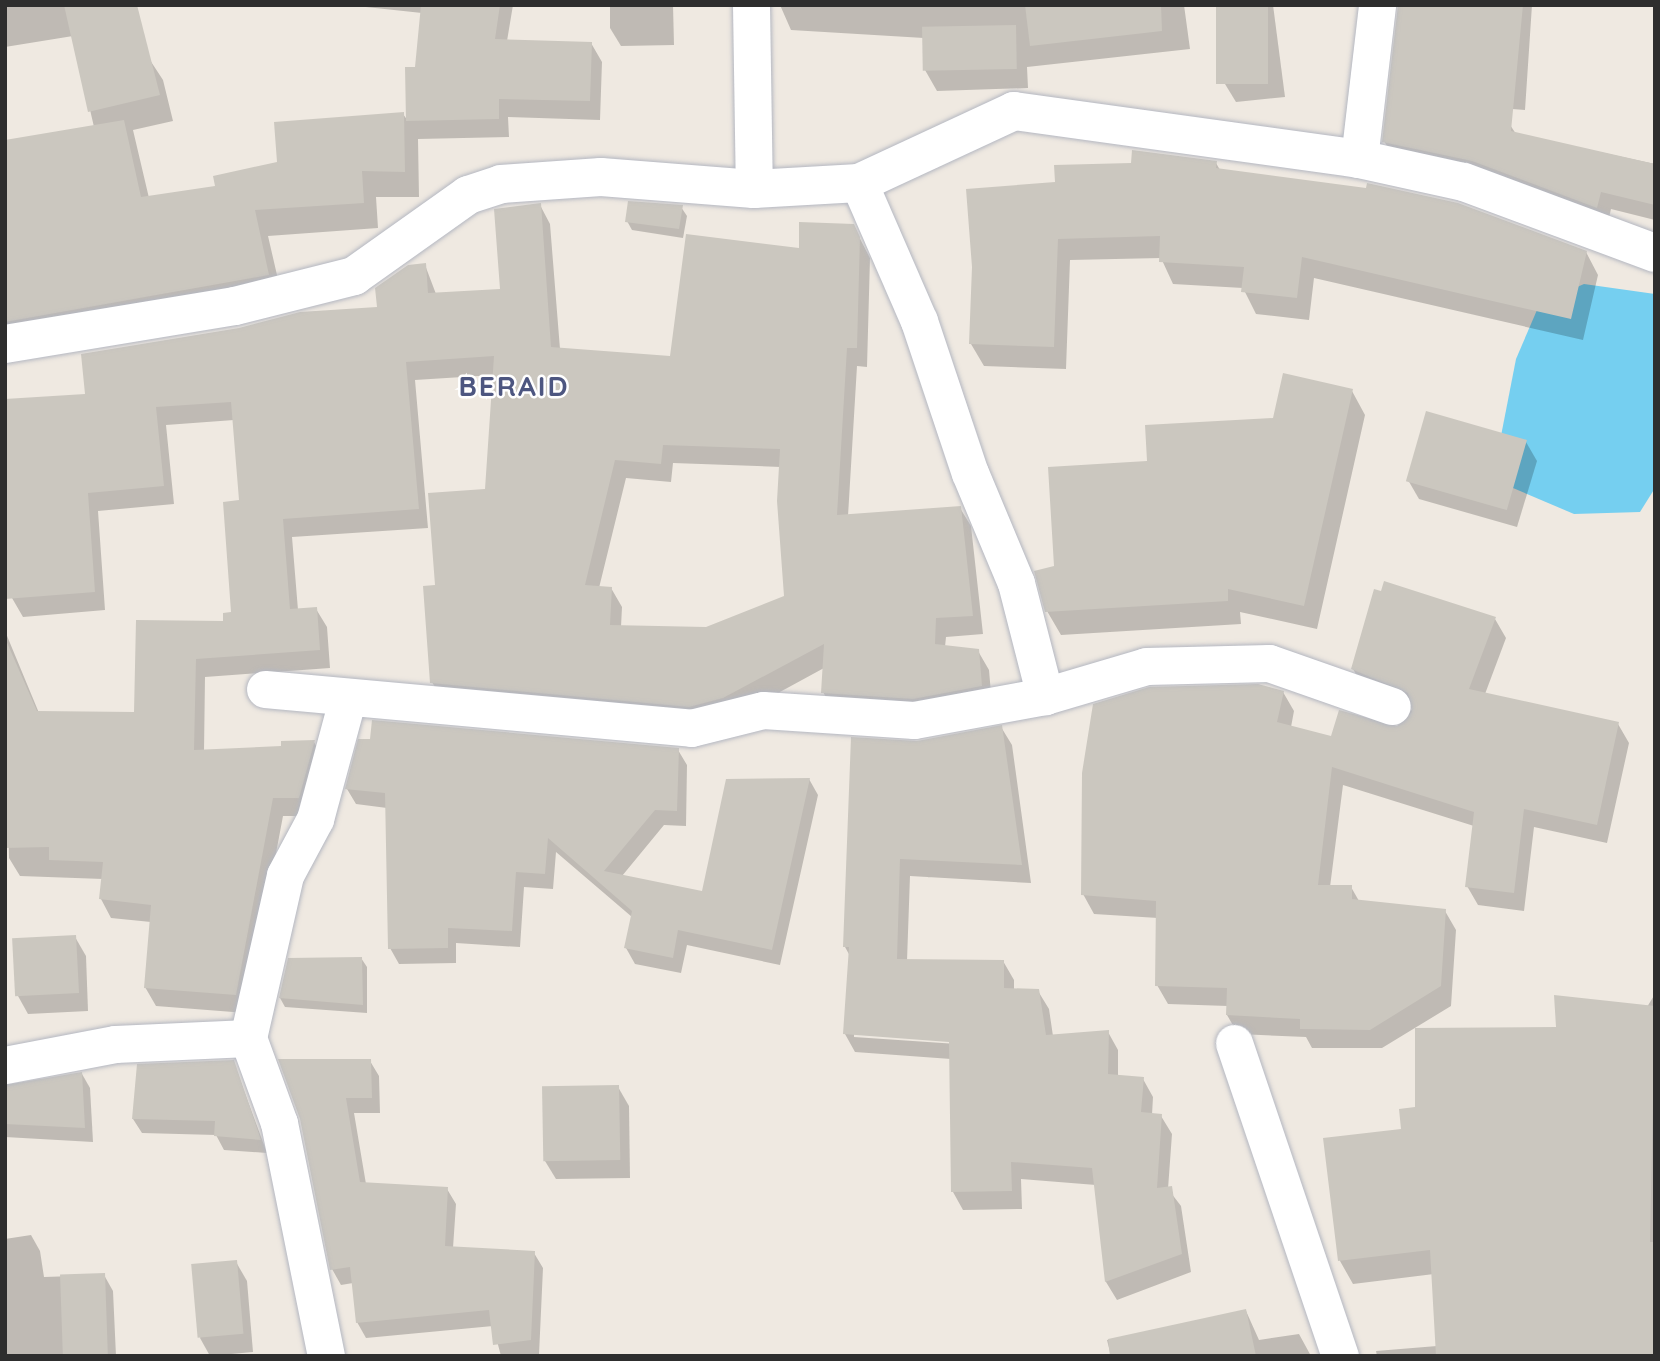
<!DOCTYPE html>
<html>
<head>
<meta charset="utf-8">
<style>
  body { margin:0 }
  #map { position:relative; width:1660px; height:1361px; overflow:hidden; background:#efe9e1; font-family:Quicksand,sans-serif }
  div>[style] { position:absolute }
  [style*='--x'] { left:calc(var(--x)*1px); top:calc(var(--y)*1px); width:calc(var(--w)*1px); rotate:calc(var(--a)*1deg) }
  .water>* { inset:0; background:#75cff0 }
  .shadow>* { inset:0; background:#0003 }
  .building>* { inset:0; background:#cbc7bf; transform-origin:0 0 }
  .roads { filter:drop-shadow(0 0 2px #b4b7c1) drop-shadow(0 0 2px #b4b7c1) }
  .minor>* { height:37px; margin:-18.5px; padding:0 18.5px; transform-origin:18.5px; border-radius:18.5px; background:#fff }
  .tertiary>* { height:38px; margin:-19px; padding:0 19px; transform-origin:19px; border-radius:19px; background:#fff }
  span { translate:-50% -50%; white-space:nowrap; text-align:center; line-height:1.15; -webkit-text-stroke:5px #fff; paint-order:stroke }
  .district-label { font-size:28px; color:#4d5680; font-weight:700; letter-spacing:2px }
  .frame { position:absolute; inset:0; border:7px solid #2e2e2e; pointer-events:none }
</style>
</head>
<body>
<div id="map">
  <div class="water">
    <div style="clip-path:polygon(1584px 284px,1655px 294px,1655px 488px,1640px 512px,1574px 514px,1513px 488px,1500px 441px,1516px 359px,1540px 303px)"></div>
  </div>
  <div class="shadow">
    <div style="clip-path:polygon(5px 5px,114px 5px,163px 80px,173px 121px,133px 130px,149px 198px,217px 187px,403px 114px,408px 121px,407px 69px,416px 69px,422px 13px,347px 5px,513px 5px,507px 41px,591px 43px,602px 62px,600px 120px,508px 117px,509px 137px,418px 139px,419px 197px,376px 197px,378px 228px,268px 236px,283px 301px,5px 352px,5px 142px,94px 127px,73px 36px,5px 47px)"></div>
    <div style="clip-path:polygon(610px 5px,673px 5px,674px 45px,621px 46px,610px 28px)"></div>
    <div style="clip-path:polygon(780px 5px,1184px 5px,1190px 49px,1027px 67px,1028px 88px,937px 91px,925px 70px,924px 38px,791px 30px)"></div>
    <div style="clip-path:polygon(1218px 5px,1273px 5px,1285px 97px,1236px 102px,1225px 84px)"></div>
    <div style="clip-path:polygon(1399px 5px,1532px 5px,1525px 110px,1499px 108px,1516px 134px,1655px 164px,1655px 220px,1611px 209px,1607px 226px,1395px 160px,1384px 141px)"></div>
    <div style="clip-path:polygon(1216px 163px,1220px 170px,1586px 252px,1598px 275px,1583px 340px,1314px 278px,1309px 320px,1256px 314px,1243px 288px,1173px 284px,1161px 258px,1070px 260px,1066px 369px,984px 366px,971px 344px,1057px 184px)"></div>
    <div style="clip-path:polygon(evenodd,540px 205px,550px 224px,560px 349px,672px 358px,800px 250px,853px 225px,870px 258px,867px 367px,857px 366px,848px 516px,960px 508px,971px 526px,983px 634px,946px 637px,945px 647px,978px 651px,989px 670px,992px 705px,834px 711px,823px 692px,824px 668px,734px 717px,443px 701px,432px 682px,437px 587px,486px 490px,494px 375px,415px 380px,428px 528px,292px 537px,298px 610px,316px 609px,327px 627px,330px 668px,205px 677px,204px 752px,283px 748px,314px 742px,324px 760px,309px 816px,283px 816px,246px 1013px,156px 1006px,145px 987px,151px 922px,111px 918px,101px 899px,103px 879px,20px 876px,9px 858px,5px 631px,39px 713px,136px 713px,233px 614px,241px 502px,234px 420px,166px 425px,174px 504px,98px 511px,105px 610px,23px 617px,12px 598px,86px 396px,379px 309px,425px 265px,436px 294px,502px 291px,540px 205px,673px 463px,781px 467px,786px 597px,706px 629px,621px 627px,622px 607px,611px 588px,599px 588px,626px 478px,671px 482px,673px 463px)"></div>
    <div style="clip-path:polygon(681px 207px,687px 216px,683px 238px,632px 230px,627px 221px)"></div>
    <div style="clip-path:polygon(1352px 391px,1365px 415px,1317px 629px,1240px 612px,1241px 624px,1061px 635px,1047px 611px,1055px 568px,1149px 462px)"></div>
    <div style="clip-path:polygon(1526px 442px,1537px 461px,1517px 527px,1419px 499px,1408px 480px)"></div>
    <div style="clip-path:polygon(1495px 619px,1506px 638px,1485px 694px,1618px 724px,1629px 743px,1607px 843px,1534px 827px,1524px 911px,1478px 905px,1467px 886px,1474px 826px,1343px 785px,1330px 887px,1351px 887px,1359px 901px,1445px 911px,1456px 930px,1451px 1006px,1382px 1048px,1312px 1048px,1306px 1037px,1238px 1034px,1227px 1015px,1228px 1006px,1168px 1004px,1157px 985px,1158px 918px,1094px 914px,1083px 894px,1283px 692px,1294px 711px,1291px 727px,1332px 738px,1397px 728px,1413px 708px,1364px 688px,1353px 669px)"></div>
    <div style="clip-path:polygon(evenodd,1001px 727px,1012px 745px,1031px 883px,910px 876px,907px 961px,1003px 961px,1014px 980px,1014px 990px,1038px 991px,1049px 1009px,1053px 1036px,1108px 1032px,1118px 1050px,1118px 1077px,1143px 1079px,1153px 1097px,1152px 1115px,1161px 1116px,1172px 1134px,1168px 1189px,1181px 1206px,1191px 1272px,1117px 1300px,1106px 1282px,1096px 1185px,1021px 1179px,1022px 1209px,963px 1210px,953px 1192px,951px 1059px,855px 1052px,845px 1034px,850px 956px,845px 947px,918px 742px,1001px 727px,854px 1033px,958px 1040px,957px 1044px,854px 1037px,854px 1033px)"></div>
    <div style="clip-path:polygon(678px 750px,687px 765px,686px 826px,664px 825px,622px 876px,703px 893px,809px 779px,818px 795px,780px 965px,687px 945px,681px 973px,635px 964px,626px 948px,632px 917px,556px 852px,553px 889px,524px 887px,520px 947px,456px 943px,456px 963px,399px 964px,390px 948px,387px 808px,356px 804px,347px 789px)"></div>
    <div style="clip-path:polygon(75px 937px,86px 956px,88px 1011px,28px 1014px,18px 996px)"></div>
    <div style="clip-path:polygon(361px 958px,367px 967px,367px 1013px,285px 1007px,280px 998px)"></div>
    <div style="clip-path:polygon(1655px 994px,1655px 1356px,1377px 1356px,1376px 1351px,1437px 1346px,1434px 1274px,1353px 1284px,1340px 1261px,1325px 1140px,1403px 1130px,1416px 1109px,1558px 1029px,1647px 1007px)"></div>
    <div style="clip-path:polygon(233px 1061px,267px 1153px,224px 1150px,216px 1135px,142px 1133px,133px 1119px)"></div>
    <div style="clip-path:polygon(370px 1061px,379px 1076px,380px 1113px,354px 1113px,366px 1184px,447px 1189px,456px 1204px,453px 1248px,534px 1253px,543px 1268px,539px 1355px,501px 1356px,493px 1326px,366px 1338px,357px 1322px,353px 1283px,341px 1285px,332px 1269px,301px 1118px)"></div>
    <div style="clip-path:polygon(82px 1074px,90px 1088px,93px 1142px,5px 1137px,5px 1095px)"></div>
    <div style="clip-path:polygon(618px 1087px,629px 1106px,630px 1178px,556px 1179px,545px 1161px)"></div>
    <div style="clip-path:polygon(31px 1235px,40px 1251px,44px 1277px,104px 1275px,113px 1291px,116px 1356px,5px 1356px,5px 1239px)"></div>
    <div style="clip-path:polygon(236px 1262px,247px 1281px,253px 1352px,210px 1356px,200px 1338px)"></div>
    <div style="clip-path:polygon(1246px 1311px,1259px 1340px,1299px 1334px,1311px 1356px,1111px 1356px,1107px 1340px)"></div>
  </div>
  <div class="building">
    <div style="clip-path:polygon(64px 5px,137px 5px,160px 95px,88px 112px)"></div>
    <div style="clip-path:polygon(421px 5px,500px 5px,495px 39px,592px 42px,590px 101px,499px 99px,499px 119px,406px 121px,405px 67px,415px 67px)"></div>
    <div style="clip-path:polygon(1025px 5px,1161px 5px,1162px 31px,1030px 46px)"></div>
    <div style="left:1216px;top:5px;width:52px;height:79px"></div>
    <div style="clip-path:polygon(1398px 5px,1523px 5px,1511px 131px,1655px 164px,1655px 205px,1601px 192px,1597px 208px,1472px 161px,1382px 142px)"></div>
    <div style="left:1016px;top:25px;width:44px;height:94px;rotate:89deg"></div>
    <div style="clip-path:polygon(404px 112px,405px 172px,362px 171px,364px 203px,255px 210px,269px 275px,5px 322px,5px 140px,124px 120px,141px 197px,215px 186px,213px 176px,277px 162px,274px 122px)"></div>
    <div style="clip-path:polygon(1132px 150px,1217px 161px,1216px 168px,1366px 188px,1367px 183px,1458px 203px,1587px 251px,1571px 319px,1302px 257px,1297px 298px,1241px 292px,1244px 267px,1159px 262px,1160px 236px,1058px 239px,1054px 347px,969px 344px,972px 267px,966px 189px,1055px 182px,1054px 165px,1131px 163px)"></div>
    <div style="clip-path:polygon(628px 201px,683px 205px,679px 229px,625px 222px)"></div>
    <div style="clip-path:polygon(evenodd,541px 203px,551px 347px,670px 356px,686px 234px,799px 248px,799px 222px,854px 224px,860px 237px,857px 348px,847px 348px,837px 515px,961px 506px,973px 616px,936px 618px,935px 644px,979px 649px,982px 686px,913px 699px,821px 693px,824px 644px,723px 698px,689px 707px,430px 683px,423px 586px,435px 585px,428px 493px,485px 489px,494px 356px,406px 362px,419px 509px,283px 519px,290px 609px,317px 607px,320px 650px,196px 659px,194px 750px,281px 746px,281px 741px,315px 740px,299px 798px,273px 798px,236px 995px,144px 988px,151px 905px,99px 899px,103px 862px,49px 860px,49px 847px,5px 848px,5px 638px,37px 711px,134px 712px,136px 620px,223px 621px,223px 613px,231px 612px,223px 502px,239px 500px,231px 402px,156px 407px,164px 486px,88px 493px,95px 592px,5px 599px,5px 399px,85px 394px,81px 354px,239px 328px,300px 312px,377px 307px,375px 288px,408px 265px,426px 263px,428px 293px,500px 289px,494px 209px,541px 203px,663px 445px,780px 449px,777px 501px,784px 596px,706px 627px,610px 625px,612px 587px,585px 585px,615px 460px,661px 464px,663px 445px)"></div>
    <div style="clip-path:polygon(1283px 373px,1353px 389px,1304px 606px,1228px 589px,1228px 601px,1045px 612px,1034px 571px,1054px 566px,1048px 467px,1147px 461px,1145px 425px,1273px 418px)"></div>
    <div style="left:1426px;top:411px;width:105px;height:73px;rotate:16deg"></div>
    <div style="clip-path:polygon(1384px 581px,1496px 617px,1469px 689px,1619px 722px,1597px 825px,1524px 809px,1514px 893px,1465px 887px,1474px 812px,1332px 767px,1318px 885px,1352px 885px,1352px 899px,1446px 909px,1441px 986px,1370px 1030px,1300px 1029px,1300px 1019px,1226px 1015px,1227px 988px,1155px 986px,1156px 901px,1081px 895px,1082px 773px,1093px 704px,1149px 687px,1258px 684px,1284px 691px,1277px 722px,1331px 736px,1339px 710px,1397px 726px,1412px 712px,1408px 693px,1351px 669px,1374px 589px,1381px 591px)"></div>
    <div style="clip-path:polygon(372px 720px,679px 748px,677px 811px,655px 810px,604px 871px,702px 891px,726px 779px,810px 778px,772px 950px,678px 930px,673px 958px,624px 948px,632px 911px,548px 838px,545px 874px,516px 872px,512px 931px,448px 928px,448px 948px,388px 949px,385px 793px,345px 789px,358px 739px,370px 739px)"></div>
    <div style="clip-path:polygon(1002px 725px,1022px 865px,900px 859px,897px 959px,1004px 960px,1004px 988px,1039px 989px,1046px 1035px,1109px 1030px,1108px 1074px,1144px 1077px,1141px 1112px,1162px 1114px,1157px 1188px,1172px 1186px,1182px 1254px,1105px 1282px,1092px 1168px,1011px 1162px,1012px 1191px,951px 1192px,949px 1042px,843px 1034px,849px 947px,843px 947px,851px 737px,917px 741px)"></div>
    <div style="left:76px;top:935px;width:58px;height:64px;rotate:87deg"></div>
    <div style="clip-path:polygon(362px 957px,363px 1005px,279px 998px,288px 958px)"></div>
    <div style="clip-path:polygon(1554px 995px,1655px 1006px,1650px 1242px,1655px 1242px,1655px 1356px,1436px 1356px,1430px 1250px,1338px 1261px,1323px 1138px,1401px 1129px,1399px 1109px,1415px 1107px,1415px 1028px,1556px 1027px)"></div>
    <div style="clip-path:polygon(278px 1059px,371px 1059px,372px 1098px,346px 1098px,360px 1182px,448px 1187px,445px 1246px,535px 1251px,531px 1340px,493px 1345px,489px 1310px,356px 1323px,350px 1267px,330px 1270px,300px 1119px)"></div>
    <div style="clip-path:polygon(234px 1060px,261px 1140px,214px 1136px,215px 1121px,132px 1119px,137px 1064px)"></div>
    <div style="clip-path:polygon(82px 1072px,85px 1128px,5px 1124px,5px 1085px)"></div>
    <div style="left:619px;top:1085px;width:75px;height:77px;rotate:89deg"></div>
    <div style="left:237px;top:1260px;width:74px;height:46px;rotate:85deg"></div>
    <div style="left:105px;top:1273px;width:83px;height:45px;rotate:88deg"></div>
    <div style="clip-path:polygon(1246px 1309px,1256px 1356px,1110px 1356px,1108px 1339px)"></div>
  </div>
  <div class="roads">
    <div class="minor">
      <div style="--x:751;--y:5;--w:184;--a:89.1"></div>
      <div style="--x:1359;--y:159;--w:155;--a:-83.3"></div>
      <div style="--x:859;--y:183;--w:150;--a:66.5"></div>
      <div style="--x:919;--y:321;--w:160;--a:71.5"></div>
      <div style="--x:970;--y:473;--w:119;--a:67.3"></div>
      <div style="--x:1016;--y:583;--w:117;--a:75.6"></div>
      <div style="--x:265;--y:689;--w:428;--a:5.2"></div>
      <div style="--x:691;--y:728;--w:74;--a:-14"></div>
      <div style="--x:763;--y:710;--w:151;--a:3.8"></div>
      <div style="--x:914;--y:720;--w:133;--a:-10.4"></div>
      <div style="--x:1045;--y:696;--w:105;--a:-16.5"></div>
      <div style="--x:1146;--y:666;--w:123;--a:-1.4"></div>
      <div style="--x:1269;--y:663;--w:130;--a:19.3"></div>
      <div style="--x:1234;--y:1043;--w:330;--a:71.3"></div>
      <div style="--x:5;--y:1065;--w:112;--a:-10.8"></div>
      <div style="--x:115;--y:1044;--w:133;--a:-2.6"></div>
      <div style="--x:326;--y:1356;--w:238;--a:-101.4"></div>
      <div style="--x:279;--y:1123;--w:90;--a:-110"></div>
      <div style="--x:248;--y:1038;--w:167;--a:-77.2"></div>
      <div style="--x:285;--y:875;--w:64;--a:-61.8"></div>
      <div style="--x:315;--y:819;--w:126;--a:-74.9"></div>
    </div>
    <div class="tertiary">
      <div style="--x:5;--y:344;--w:233;--a:-9.4"></div>
      <div style="--x:235;--y:306;--w:123;--a:-14.1"></div>
      <div style="--x:354;--y:276;--w:140;--a:-35.4"></div>
      <div style="--x:468;--y:195;--w:35;--a:-18"></div>
      <div style="--x:501;--y:184;--w:100;--a:-4"></div>
      <div style="--x:601;--y:177;--w:153;--a:4.5"></div>
      <div style="--x:754;--y:189;--w:105;--a:-3.3"></div>
      <div style="--x:859;--y:183;--w:171;--a:-24.9"></div>
      <div style="--x:1014;--y:111;--w:348;--a:7.9"></div>
      <div style="--x:1359;--y:159;--w:107;--a:12.4"></div>
      <div style="--x:1464;--y:182;--w:204;--a:20.4"></div>
    </div>
  </div>
  <div class="district-label">
    <span style="left:514px;top:386px">BERAID</span>
  </div>
  <div class="frame"></div>
</div>
</body>
</html>
